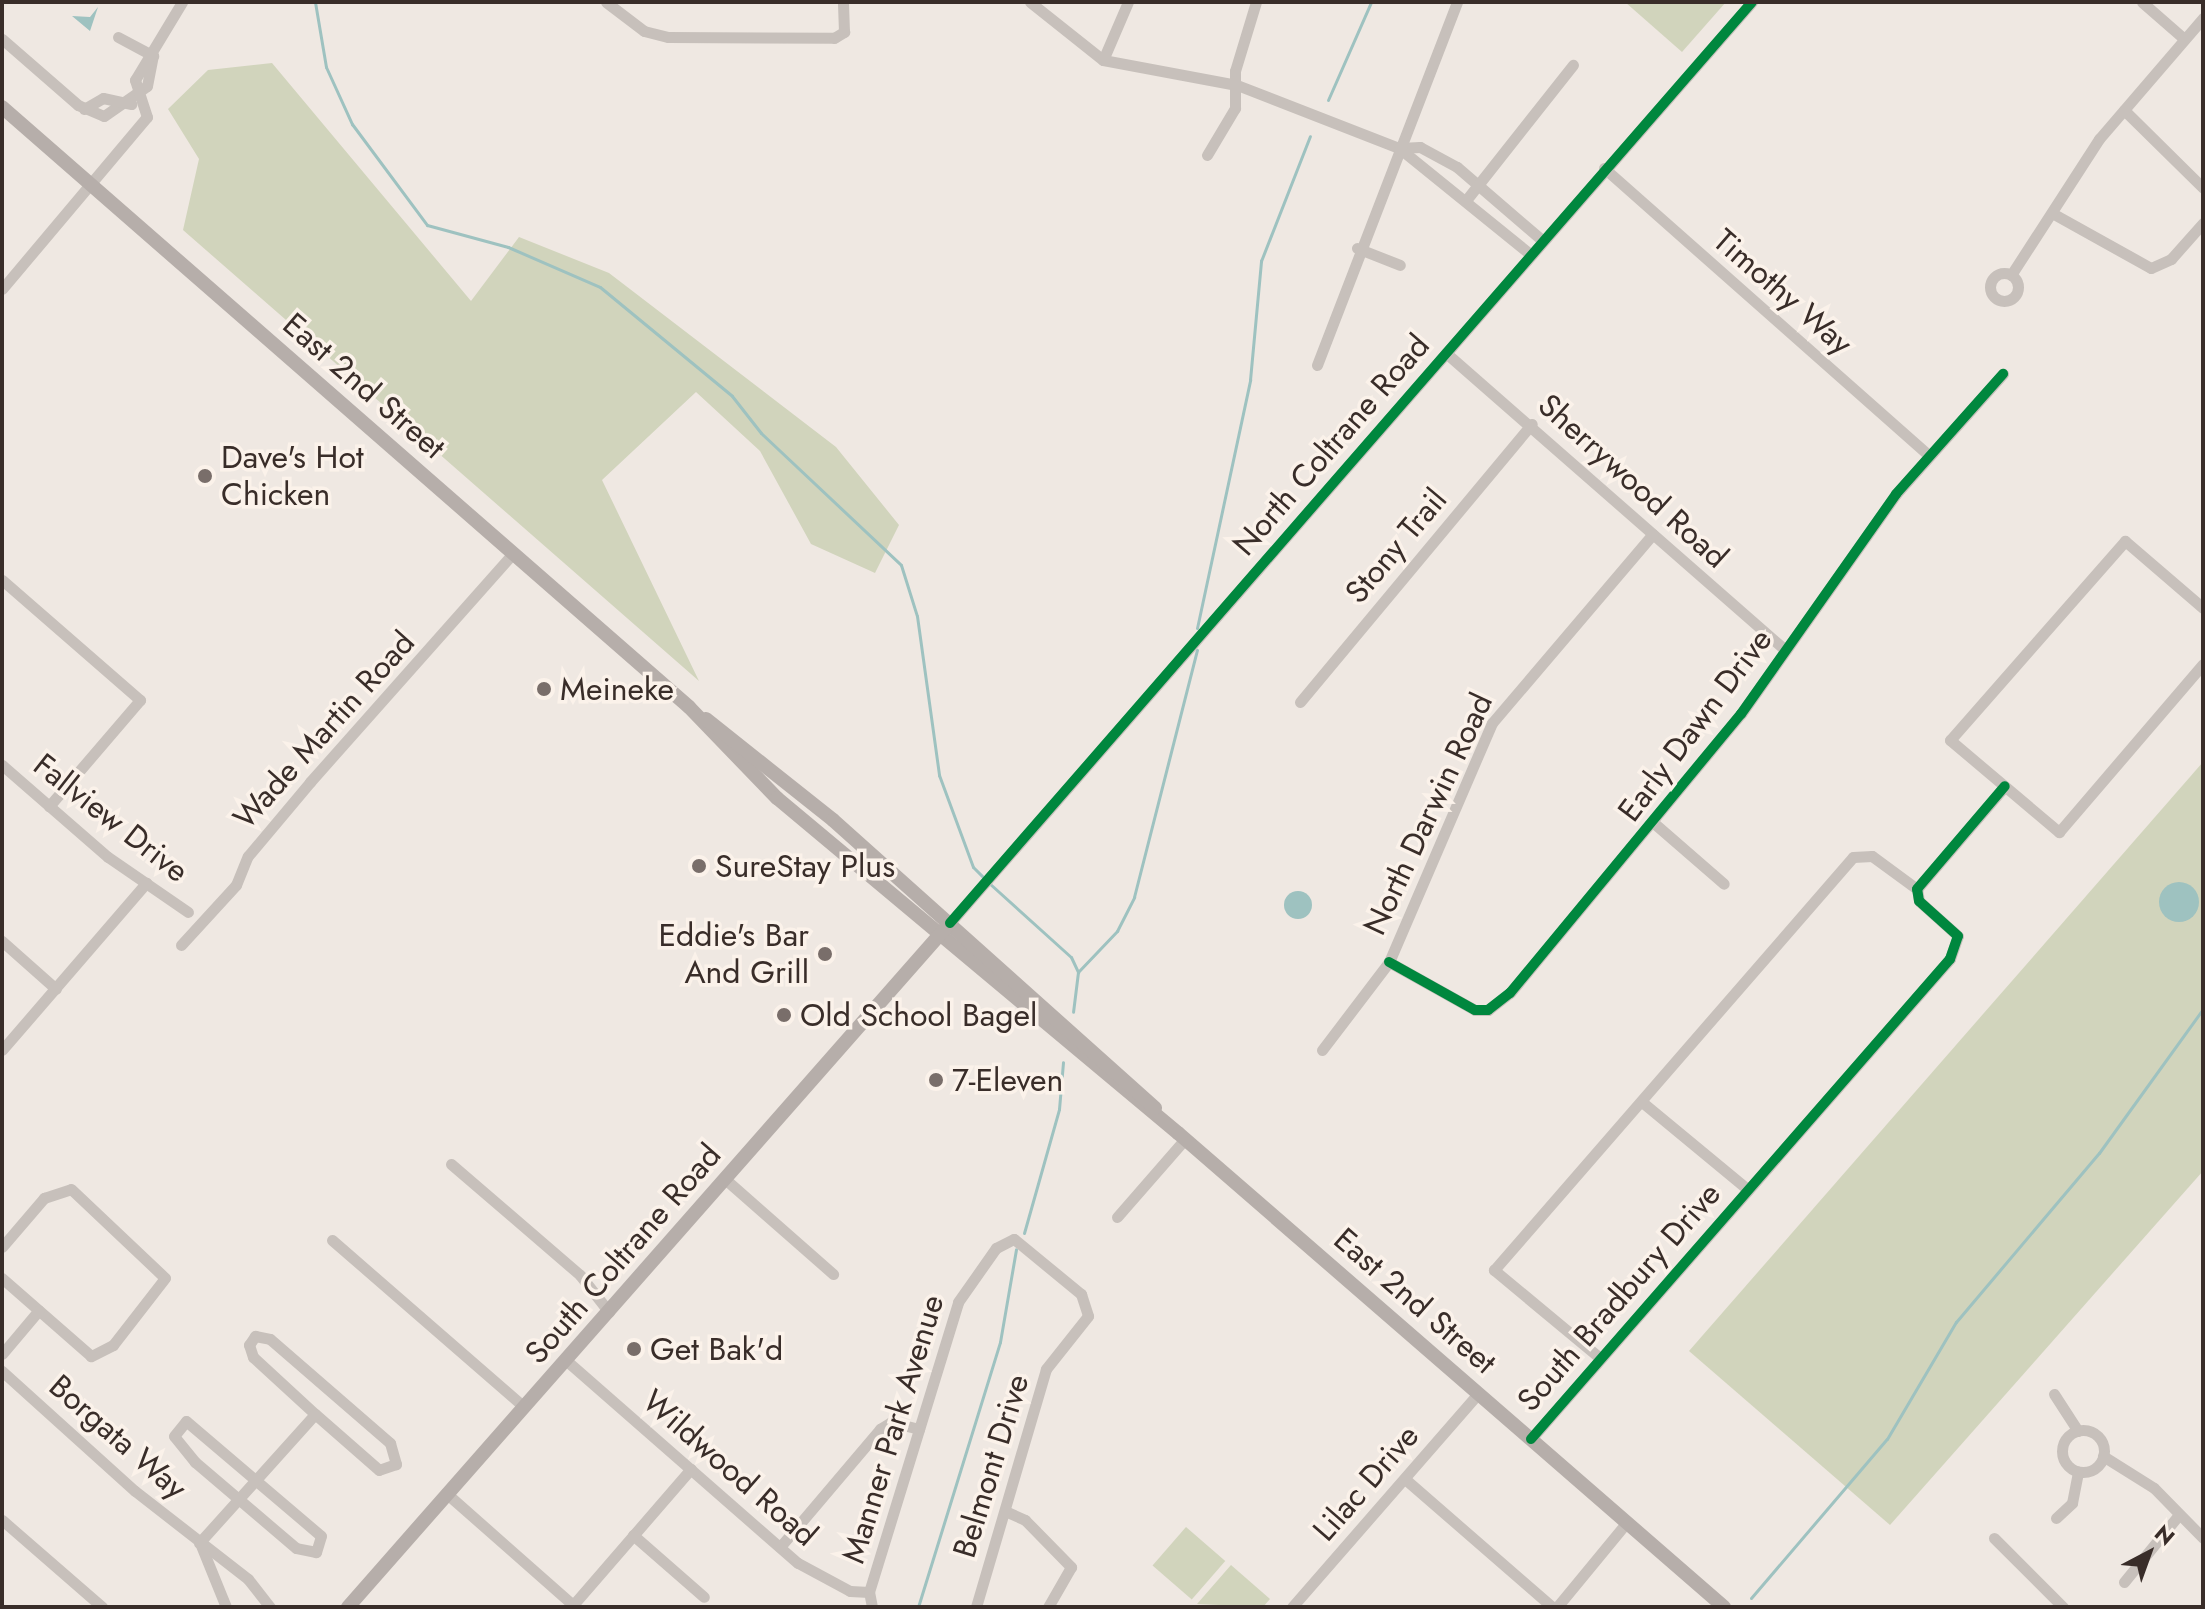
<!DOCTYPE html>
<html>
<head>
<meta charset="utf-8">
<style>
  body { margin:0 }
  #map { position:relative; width:2205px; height:1609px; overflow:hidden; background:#efe8e2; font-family:Jost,sans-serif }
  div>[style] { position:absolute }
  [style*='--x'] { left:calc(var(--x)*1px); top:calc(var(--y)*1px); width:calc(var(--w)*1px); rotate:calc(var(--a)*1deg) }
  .green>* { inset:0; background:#d1d4bc; transform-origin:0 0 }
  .water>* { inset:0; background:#9ec2c0 }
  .round { border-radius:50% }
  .stream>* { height:3px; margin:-1.5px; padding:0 1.5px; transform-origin:1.5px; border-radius:1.5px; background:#9ec2c0 }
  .minor>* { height:11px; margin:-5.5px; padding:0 5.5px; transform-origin:5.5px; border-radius:5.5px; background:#c7c0bb }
  .minor>.ring { margin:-5.5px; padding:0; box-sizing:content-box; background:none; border:11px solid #c7c0bb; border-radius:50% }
  .major>* { height:14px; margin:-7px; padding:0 7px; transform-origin:7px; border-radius:7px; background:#b6aeaa }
  .cycleway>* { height:10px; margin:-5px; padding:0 5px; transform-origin:5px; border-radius:5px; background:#00873e }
  .dots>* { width:22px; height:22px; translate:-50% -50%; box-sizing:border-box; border:4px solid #fbf2ea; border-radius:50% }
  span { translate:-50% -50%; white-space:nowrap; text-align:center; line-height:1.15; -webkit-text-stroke:7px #fbf2ea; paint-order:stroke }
  .street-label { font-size:32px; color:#392d29 }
  .poi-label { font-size:32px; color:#392d29 }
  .left { translate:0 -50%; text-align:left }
  .right { translate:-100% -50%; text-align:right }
  .frame { position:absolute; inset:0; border:4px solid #392d29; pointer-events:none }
  .north { position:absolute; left:2109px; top:1513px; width:80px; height:80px; -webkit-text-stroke:6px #fbf2ea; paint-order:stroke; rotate:41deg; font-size:22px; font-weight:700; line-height:32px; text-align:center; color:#392d29 }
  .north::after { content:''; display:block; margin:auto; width:28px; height:36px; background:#392d29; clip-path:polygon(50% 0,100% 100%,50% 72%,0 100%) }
</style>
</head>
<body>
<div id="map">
  <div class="green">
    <div style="clip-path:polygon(1625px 2px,1726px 2px,1682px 52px)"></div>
    <div style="clip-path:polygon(272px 63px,471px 301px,519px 237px,609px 273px,836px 447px,899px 525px,875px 573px,811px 544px,760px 451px,696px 392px,602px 480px,699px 681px,183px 230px,199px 159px,168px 109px,208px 70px)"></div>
    <div style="clip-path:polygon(2203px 762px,2203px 1171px,1890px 1525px,1689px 1351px)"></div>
    <div style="left:1186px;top:1527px;width:52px;height:51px;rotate:41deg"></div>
    <div style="clip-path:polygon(1231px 1565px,1270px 1599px,1263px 1607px,1197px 1604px)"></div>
  </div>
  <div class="water">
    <div style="clip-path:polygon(98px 7px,90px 31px,72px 16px,90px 17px)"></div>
    <div class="round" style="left:2159px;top:882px;width:40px;height:40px"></div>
    <div class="round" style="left:1284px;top:891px;width:28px;height:28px"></div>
  </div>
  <div class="stream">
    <div style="--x:315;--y:2;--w:66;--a:80.4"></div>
    <div style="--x:326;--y:67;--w:63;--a:65.5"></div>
    <div style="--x:352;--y:124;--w:126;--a:53.4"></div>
    <div style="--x:427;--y:225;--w:84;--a:15.2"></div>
    <div style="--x:508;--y:247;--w:100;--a:23.5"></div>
    <div style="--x:600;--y:287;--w:171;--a:39.5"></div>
    <div style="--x:732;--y:396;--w:47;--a:51.9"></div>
    <div style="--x:761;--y:433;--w:192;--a:43.3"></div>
    <div style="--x:901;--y:565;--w:53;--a:72.6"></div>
    <div style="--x:917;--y:616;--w:161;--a:82.1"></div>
    <div style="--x:939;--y:775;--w:98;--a:69.7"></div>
    <div style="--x:973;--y:867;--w:14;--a:45"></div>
    <div style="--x:1328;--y:100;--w:107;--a:-66.3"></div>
    <div style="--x:1197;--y:628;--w:254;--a:-77.9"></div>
    <div style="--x:1250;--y:380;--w:120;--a:-84.7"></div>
    <div style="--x:1261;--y:261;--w:134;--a:-68.6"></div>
    <div style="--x:989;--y:883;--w:110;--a:42.1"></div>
    <div style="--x:1071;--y:957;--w:17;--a:65"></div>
    <div style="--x:1078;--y:972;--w:40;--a:97.1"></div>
    <div style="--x:1078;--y:972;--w:57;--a:-46.4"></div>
    <div style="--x:1117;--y:931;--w:38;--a:-63"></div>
    <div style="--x:1134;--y:897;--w:255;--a:-75.7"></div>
    <div style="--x:1024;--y:1233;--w:129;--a:-74.2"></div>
    <div style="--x:1059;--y:1109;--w:47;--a:-85.1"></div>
    <div style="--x:1751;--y:1598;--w:209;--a:-49.5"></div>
    <div style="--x:1887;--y:1439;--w:136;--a:-59.5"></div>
    <div style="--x:1956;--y:1322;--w:221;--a:-49.8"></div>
    <div style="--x:2099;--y:1153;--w:178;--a:-54.2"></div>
    <div style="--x:918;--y:1607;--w:277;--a:-72.8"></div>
    <div style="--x:1000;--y:1342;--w:94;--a:-80.2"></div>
  </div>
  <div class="minor">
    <div style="--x:606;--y:2;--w:48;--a:37.3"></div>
    <div style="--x:644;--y:31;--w:25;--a:14"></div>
    <div style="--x:668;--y:37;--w:166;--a:0.3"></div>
    <div style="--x:834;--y:38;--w:12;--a:-31"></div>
    <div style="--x:844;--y:32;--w:30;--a:-92"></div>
    <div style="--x:1030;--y:2;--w:93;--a:38.5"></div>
    <div style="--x:1103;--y:60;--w:136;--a:10.6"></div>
    <div style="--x:1237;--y:85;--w:174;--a:21.3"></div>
    <div style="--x:1399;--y:148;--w:21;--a:-3"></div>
    <div style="--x:1420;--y:147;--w:42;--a:28.4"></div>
    <div style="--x:1457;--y:167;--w:112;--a:40.7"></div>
    <div style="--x:2142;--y:2;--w:53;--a:41.2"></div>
    <div style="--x:118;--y:37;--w:40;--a:28"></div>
    <div style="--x:2;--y:39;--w:101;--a:41"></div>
    <div style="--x:78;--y:105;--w:28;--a:23"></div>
    <div style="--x:104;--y:116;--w:52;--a:-34.9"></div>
    <div style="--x:147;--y:86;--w:31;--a:-79"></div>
    <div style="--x:1103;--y:60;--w:63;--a:-66.7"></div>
    <div style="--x:84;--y:109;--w:22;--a:-30"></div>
    <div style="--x:103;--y:98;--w:29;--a:12"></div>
    <div style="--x:2124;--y:110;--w:111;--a:44.6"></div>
    <div style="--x:1399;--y:148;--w:169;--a:39"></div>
    <div style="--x:1207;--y:155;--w:55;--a:-59.2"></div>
    <div style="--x:1235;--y:108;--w:37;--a:-90"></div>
    <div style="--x:1235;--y:71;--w:72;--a:-73.1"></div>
    <div style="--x:1604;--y:168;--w:433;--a:41.5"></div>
    <div style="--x:1467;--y:199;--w:171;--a:-51.7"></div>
    <div style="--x:2052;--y:213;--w:113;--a:29.1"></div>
    <div style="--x:2151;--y:268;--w:22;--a:-24"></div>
    <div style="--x:2171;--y:259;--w:48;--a:-48.4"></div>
    <div style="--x:1357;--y:248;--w:46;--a:21.6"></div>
    <div class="ring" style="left:1990px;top:273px;width:17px;height:17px"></div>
    <div style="--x:2011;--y:275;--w:162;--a:-57.1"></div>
    <div style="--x:2099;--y:139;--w:160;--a:-49.3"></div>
    <div style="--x:2;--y:289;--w:225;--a:-49.9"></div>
    <div style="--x:147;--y:117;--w:39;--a:-108"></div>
    <div style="--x:135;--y:80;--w:91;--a:-58.9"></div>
    <div style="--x:1446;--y:353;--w:449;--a:41.2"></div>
    <div style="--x:1317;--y:365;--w:389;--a:-68.9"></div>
    <div style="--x:2;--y:580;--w:183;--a:41"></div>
    <div style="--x:140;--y:700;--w:140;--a:130.6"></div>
    <div style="--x:2203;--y:608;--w:103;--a:-139.3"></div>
    <div style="--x:2125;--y:541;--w:265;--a:131.3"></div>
    <div style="--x:1950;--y:740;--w:143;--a:40.2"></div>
    <div style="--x:2059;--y:832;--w:221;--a:-49.4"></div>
    <div style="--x:1300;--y:702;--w:362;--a:-50.2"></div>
    <div style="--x:2;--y:765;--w:140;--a:41"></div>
    <div style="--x:108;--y:857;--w:97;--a:34.5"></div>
    <div style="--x:1655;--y:824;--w:91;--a:41"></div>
    <div style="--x:950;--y:923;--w:1221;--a:-48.95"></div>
    <div style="--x:2;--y:941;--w:72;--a:41.6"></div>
    <div style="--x:181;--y:945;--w:81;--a:-47.5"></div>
    <div style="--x:236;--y:885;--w:31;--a:-68"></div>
    <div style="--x:248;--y:856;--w:97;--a:-50"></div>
    <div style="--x:310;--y:782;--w:306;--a:-48.4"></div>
    <div style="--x:1389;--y:962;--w:98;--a:29.2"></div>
    <div style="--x:1475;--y:1010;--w:13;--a:0"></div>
    <div style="--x:1488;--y:1010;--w:28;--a:-38"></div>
    <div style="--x:1510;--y:993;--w:362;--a:-50.4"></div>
    <div style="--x:1741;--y:714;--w:269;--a:-54.8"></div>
    <div style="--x:1896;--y:494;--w:161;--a:-48.3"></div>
    <div style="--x:2;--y:1050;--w:221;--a:-49.2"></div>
    <div style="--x:1322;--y:1050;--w:111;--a:-52.7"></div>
    <div style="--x:1389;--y:962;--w:260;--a:-66.7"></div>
    <div style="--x:1492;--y:723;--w:248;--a:-49.6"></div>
    <div style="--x:1642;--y:1102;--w:135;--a:39.6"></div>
    <div style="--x:451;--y:1164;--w:170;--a:40.7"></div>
    <div style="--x:580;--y:1275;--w:47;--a:51.9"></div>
    <div style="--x:725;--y:1179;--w:144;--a:41.3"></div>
    <div style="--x:1117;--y:1217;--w:103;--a:-48.9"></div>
    <div style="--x:332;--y:1240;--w:254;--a:41"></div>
    <div style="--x:2;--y:1247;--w:65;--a:-49.4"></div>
    <div style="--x:44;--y:1198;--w:28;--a:-18"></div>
    <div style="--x:71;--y:1189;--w:129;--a:43.4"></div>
    <div style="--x:165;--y:1278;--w:85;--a:127.8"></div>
    <div style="--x:113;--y:1345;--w:25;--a:153"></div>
    <div style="--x:91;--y:1356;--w:118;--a:-138.8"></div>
    <div style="--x:255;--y:1336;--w:15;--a:11"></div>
    <div style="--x:270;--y:1339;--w:159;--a:40.9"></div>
    <div style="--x:390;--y:1443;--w:22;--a:74"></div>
    <div style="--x:396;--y:1464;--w:18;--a:161"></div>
    <div style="--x:379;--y:1470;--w:85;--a:-138.8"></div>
    <div style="--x:315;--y:1414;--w:84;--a:-137.4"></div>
    <div style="--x:253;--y:1357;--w:13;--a:-108"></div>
    <div style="--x:249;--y:1345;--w:11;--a:-56"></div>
    <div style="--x:2;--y:1354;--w:57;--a:-49.9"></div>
    <div style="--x:1600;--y:1358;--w:138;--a:-140.3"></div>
    <div style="--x:1494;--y:1270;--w:547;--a:-49"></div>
    <div style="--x:1853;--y:857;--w:19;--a:-3"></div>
    <div style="--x:1872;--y:856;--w:56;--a:36.3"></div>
    <div style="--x:568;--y:1362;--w:305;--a:41.2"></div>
    <div style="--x:798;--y:1563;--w:59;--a:28.3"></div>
    <div style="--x:850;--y:1591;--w:19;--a:3"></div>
    <div style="--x:2;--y:1371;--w:179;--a:42.1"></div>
    <div style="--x:135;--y:1491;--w:143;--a:37.9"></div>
    <div style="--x:248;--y:1579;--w:36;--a:52"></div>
    <div style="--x:2054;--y:1394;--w:44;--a:57"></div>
    <div style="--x:186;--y:1421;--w:177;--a:40.4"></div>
    <div style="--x:321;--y:1536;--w:17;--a:107"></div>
    <div style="--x:316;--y:1552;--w:20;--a:-169"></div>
    <div style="--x:296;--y:1548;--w:133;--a:-139.6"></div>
    <div style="--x:195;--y:1462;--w:33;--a:-129"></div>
    <div style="--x:174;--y:1436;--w:19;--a:-51"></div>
    <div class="ring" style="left:2062px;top:1430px;width:31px;height:31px"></div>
    <div style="--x:1531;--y:1439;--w:637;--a:-48.88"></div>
    <div style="--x:1950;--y:959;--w:24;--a:-71"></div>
    <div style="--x:1958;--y:936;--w:52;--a:-138.1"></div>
    <div style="--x:1919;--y:901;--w:12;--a:-99"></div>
    <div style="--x:1917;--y:889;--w:135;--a:-49.5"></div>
    <div style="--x:2103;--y:1456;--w:60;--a:32.1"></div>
    <div style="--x:2154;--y:1488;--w:70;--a:45.6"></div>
    <div style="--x:1405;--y:1479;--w:195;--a:41"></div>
    <div style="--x:446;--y:1493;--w:169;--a:41.4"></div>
    <div style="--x:573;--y:1605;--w:180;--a:-49.1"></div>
    <div style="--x:1005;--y:1511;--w:22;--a:24"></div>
    <div style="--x:1025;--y:1520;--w:66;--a:45.6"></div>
    <div style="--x:1071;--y:1567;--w:46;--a:119.9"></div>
    <div style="--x:2056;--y:1518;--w:22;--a:-43"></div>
    <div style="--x:2072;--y:1503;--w:32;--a:-79"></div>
    <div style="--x:2;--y:1520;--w:133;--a:41"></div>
    <div style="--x:633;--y:1535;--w:94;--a:41.1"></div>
    <div style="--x:1994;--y:1538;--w:98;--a:45"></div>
    <div style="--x:199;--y:1543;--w:173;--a:-48"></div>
    <div style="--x:200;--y:1543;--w:69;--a:67.9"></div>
    <div style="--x:780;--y:1547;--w:155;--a:-49.7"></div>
    <div style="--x:880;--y:1429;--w:13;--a:-32"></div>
    <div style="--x:891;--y:1422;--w:29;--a:14"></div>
    <div style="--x:2124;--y:1582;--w:84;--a:-50.8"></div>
    <div style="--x:872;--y:1607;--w:15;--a:-101"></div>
    <div style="--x:869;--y:1592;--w:303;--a:-72.9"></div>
    <div style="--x:958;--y:1302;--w:66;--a:-54.9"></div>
    <div style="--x:996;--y:1248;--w:20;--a:-27"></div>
    <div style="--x:1014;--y:1239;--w:87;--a:39.4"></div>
    <div style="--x:1081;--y:1294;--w:23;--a:72"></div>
    <div style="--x:1088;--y:1316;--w:68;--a:128.4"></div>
    <div style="--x:1046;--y:1369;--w:248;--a:106.4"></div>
    <div style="--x:1292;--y:1607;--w:284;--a:-48.9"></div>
    <div style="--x:1557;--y:1607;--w:110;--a:-50.5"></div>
  </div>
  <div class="major">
    <div style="--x:2;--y:107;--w:912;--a:41.13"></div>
    <div style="--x:689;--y:707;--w:127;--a:46"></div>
    <div style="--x:777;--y:798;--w:523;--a:39.88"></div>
    <div style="--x:1178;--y:1133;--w:723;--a:40.96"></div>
    <div style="--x:706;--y:719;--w:162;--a:38.5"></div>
    <div style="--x:833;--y:820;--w:432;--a:41.8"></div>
    <div style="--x:348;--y:1607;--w:911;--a:-48.65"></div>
  </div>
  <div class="cycleway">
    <div style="--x:950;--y:923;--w:1221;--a:-48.95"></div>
    <div style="--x:1389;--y:962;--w:98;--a:29.2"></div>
    <div style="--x:1475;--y:1010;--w:13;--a:0"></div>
    <div style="--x:1488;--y:1010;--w:28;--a:-38"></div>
    <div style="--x:1510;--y:993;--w:362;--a:-50.4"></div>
    <div style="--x:1741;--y:714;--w:269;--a:-54.8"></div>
    <div style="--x:1896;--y:494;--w:161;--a:-48.3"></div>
    <div style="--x:1531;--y:1439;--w:637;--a:-48.88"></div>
    <div style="--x:1950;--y:959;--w:24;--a:-71"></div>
    <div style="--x:1958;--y:936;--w:52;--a:-138.1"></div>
    <div style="--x:1919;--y:901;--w:12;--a:-99"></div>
    <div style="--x:1917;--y:889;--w:135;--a:-49.5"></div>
  </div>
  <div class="dots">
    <div style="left:205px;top:476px;background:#796e6a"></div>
    <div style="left:544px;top:689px;background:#796e6a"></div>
    <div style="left:699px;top:866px;background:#796e6a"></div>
    <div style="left:825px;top:954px;background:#796e6a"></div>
    <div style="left:784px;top:1015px;background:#796e6a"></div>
    <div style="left:936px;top:1080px;background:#796e6a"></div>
    <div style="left:634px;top:1349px;background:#796e6a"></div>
  </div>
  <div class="street-label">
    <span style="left:1783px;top:292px;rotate:41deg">Timothy Way</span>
    <span style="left:364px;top:386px;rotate:41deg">East 2nd Street</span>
    <span style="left:1331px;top:445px;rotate:-49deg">North Coltrane Road</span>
    <span style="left:1633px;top:481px;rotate:42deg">Sherrywood Road</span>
    <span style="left:1396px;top:546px;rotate:-50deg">Stony Trail</span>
    <span style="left:1695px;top:725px;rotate:-53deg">Early Dawn Drive</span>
    <span style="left:324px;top:730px;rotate:-48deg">Wade Martin Road</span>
    <span style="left:1428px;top:814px;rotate:-65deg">North Darwin Road</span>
    <span style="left:111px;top:818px;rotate:38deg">Fallview Drive</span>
    <span style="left:623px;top:1254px;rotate:-49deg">South Coltrane Road</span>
    <span style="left:1619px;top:1297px;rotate:-49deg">South Bradbury Drive</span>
    <span style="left:1415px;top:1301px;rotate:41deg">East 2nd Street</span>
    <span style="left:893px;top:1429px;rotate:-73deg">Manner Park Avenue</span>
    <span style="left:118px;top:1437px;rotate:41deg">Borgata Way</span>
    <span style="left:991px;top:1466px;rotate:-73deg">Belmont Drive</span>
    <span style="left:730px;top:1468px;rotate:41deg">Wildwood Road</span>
    <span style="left:1366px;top:1483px;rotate:-49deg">Lilac Drive</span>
  </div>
  <div class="poi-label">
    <span class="left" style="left:221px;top:476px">Dave's Hot<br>Chicken</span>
    <span class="left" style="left:560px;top:689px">Meineke</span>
    <span class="left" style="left:715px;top:866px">SureStay Plus</span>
    <span class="right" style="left:809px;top:954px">Eddie's Bar<br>And Grill</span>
    <span class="left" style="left:800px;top:1015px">Old School Bagel</span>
    <span class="left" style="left:952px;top:1080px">7-Eleven</span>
    <span class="left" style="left:650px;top:1349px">Get Bak'd</span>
  </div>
  <div class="frame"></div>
  <div class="north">N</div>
</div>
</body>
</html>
